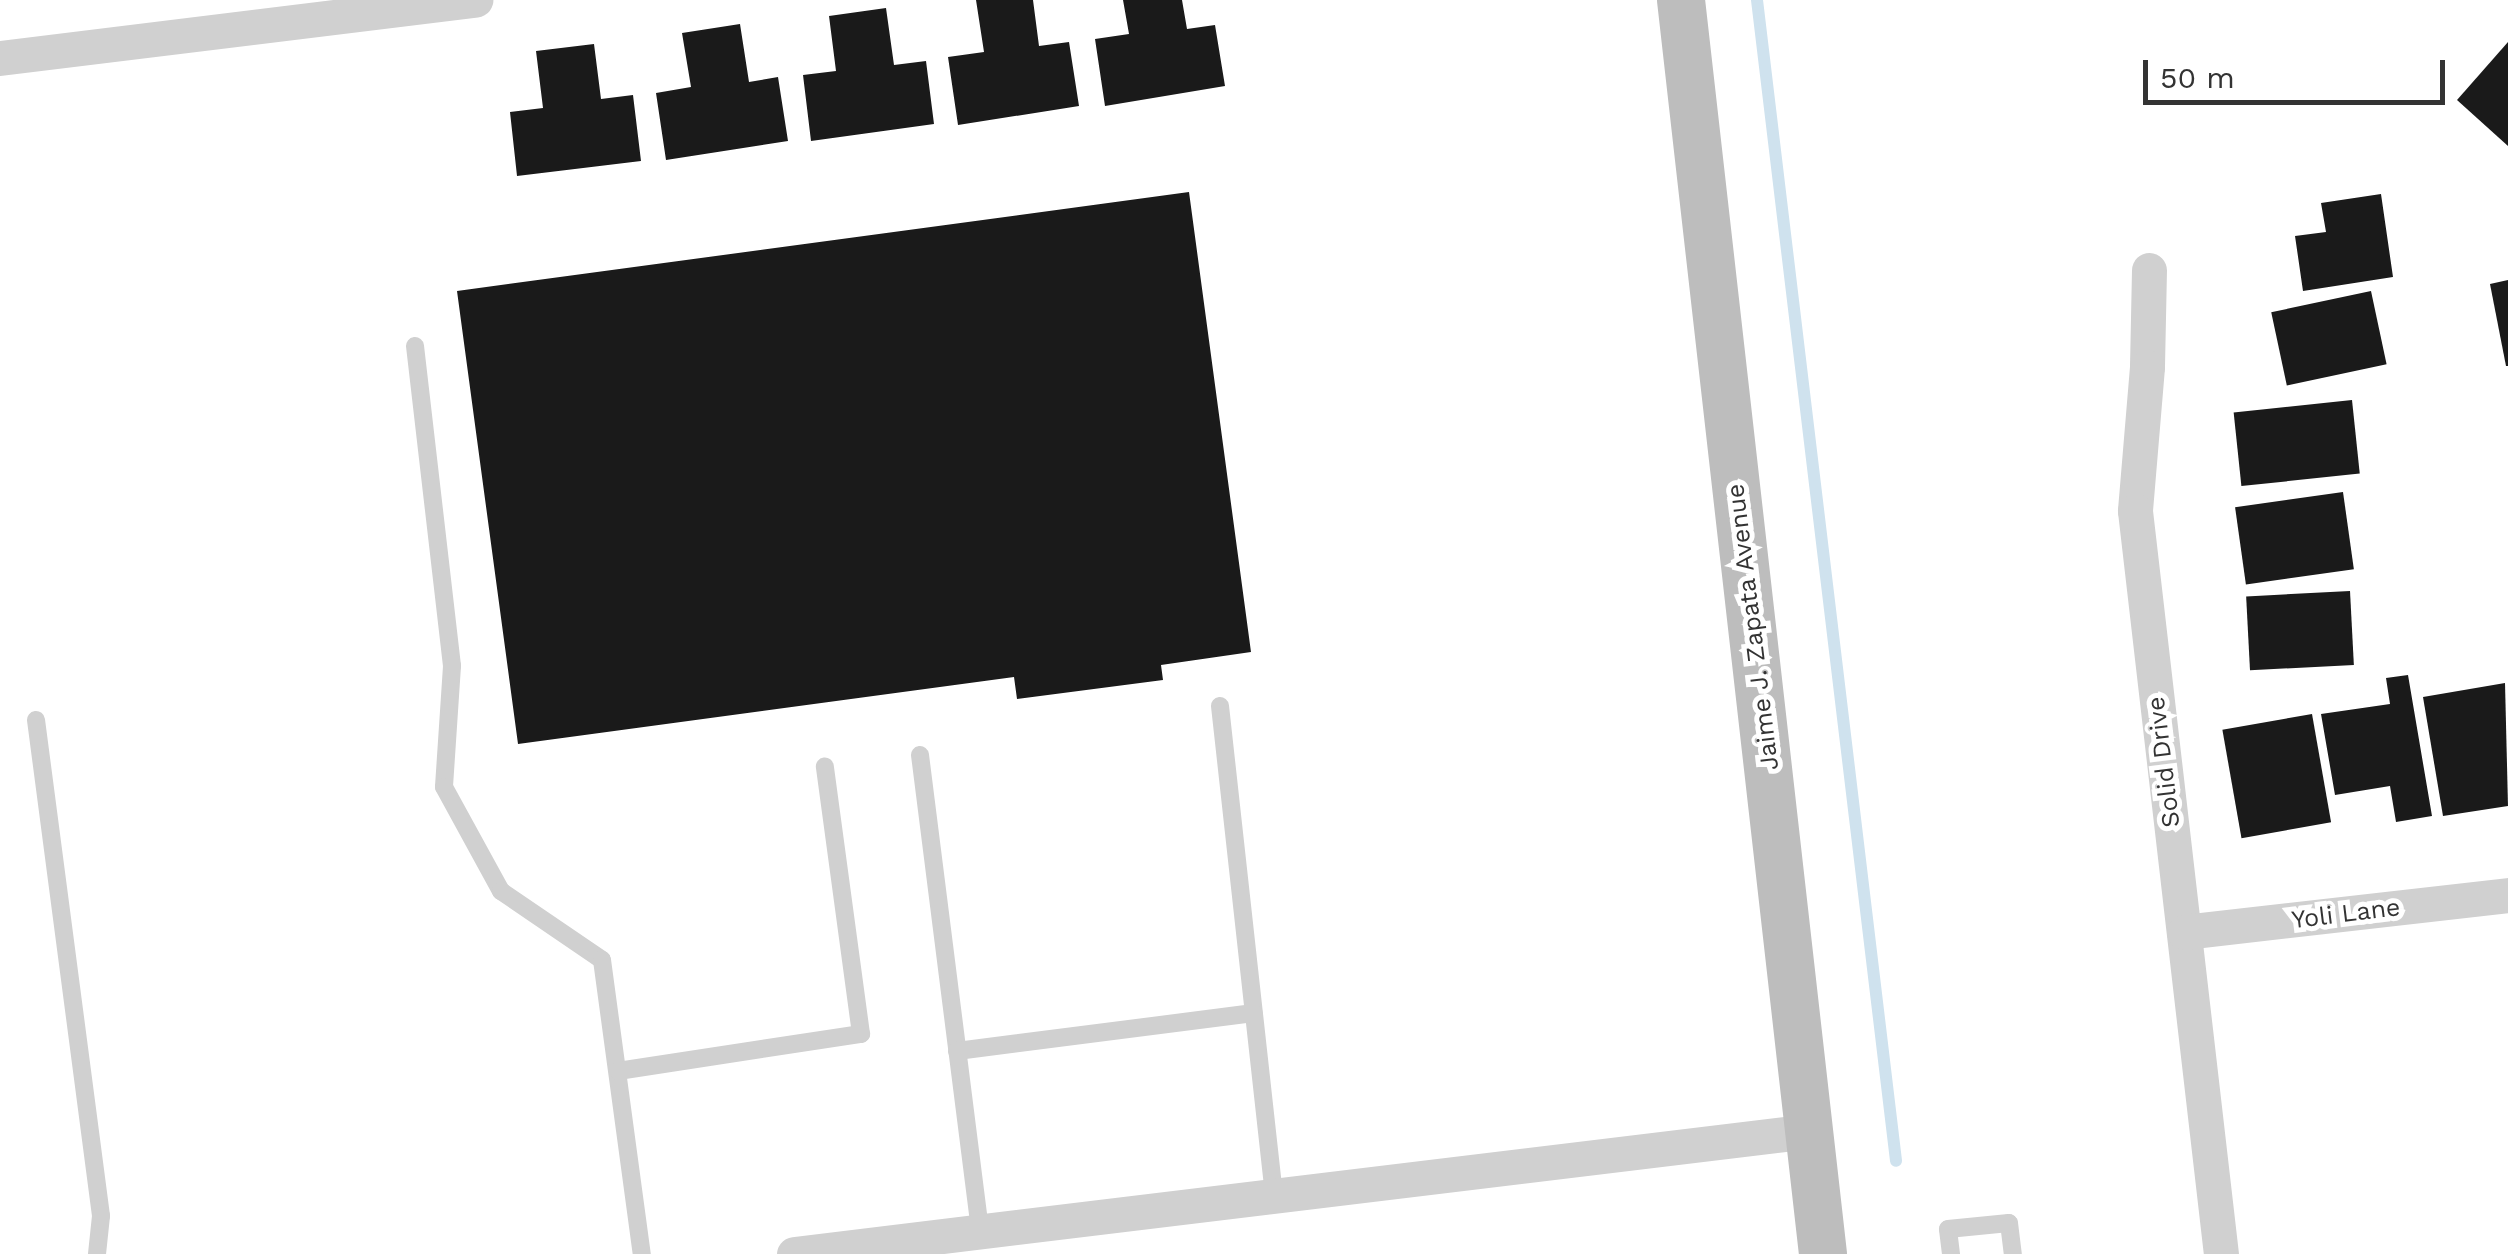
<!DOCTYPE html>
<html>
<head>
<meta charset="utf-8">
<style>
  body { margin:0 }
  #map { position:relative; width:2508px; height:1254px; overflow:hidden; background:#fff; font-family:"Work Sans",sans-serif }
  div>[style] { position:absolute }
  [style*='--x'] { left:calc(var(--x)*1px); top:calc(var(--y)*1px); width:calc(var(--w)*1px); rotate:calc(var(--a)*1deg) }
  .stream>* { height:12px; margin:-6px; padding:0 6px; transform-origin:6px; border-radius:6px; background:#cfe2ee }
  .building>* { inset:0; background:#1a1a1a; transform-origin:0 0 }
  .lane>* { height:18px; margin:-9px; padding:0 9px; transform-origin:9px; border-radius:9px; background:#d0d0d0 }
  .street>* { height:35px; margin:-17.5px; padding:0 17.5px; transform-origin:17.5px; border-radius:17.5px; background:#d0d0d0 }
  .secondary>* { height:48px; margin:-24px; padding:0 24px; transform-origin:24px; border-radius:24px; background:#bdbdbd }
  span { translate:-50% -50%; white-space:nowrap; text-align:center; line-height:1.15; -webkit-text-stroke:10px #fff; paint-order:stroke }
  .street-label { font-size:25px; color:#333 }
  .scale { position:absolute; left:2143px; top:60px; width:302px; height:45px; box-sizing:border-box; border:5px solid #333; border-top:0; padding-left:12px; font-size:30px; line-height:35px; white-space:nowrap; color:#333; -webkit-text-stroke:8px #fff; paint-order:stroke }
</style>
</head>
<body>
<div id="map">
  <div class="stream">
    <div style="--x:1757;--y:0;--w:1169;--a:83.17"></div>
  </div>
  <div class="building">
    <div style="clip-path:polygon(976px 0,1033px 0,1039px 46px,1069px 42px,1079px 106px,958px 125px,948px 57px,984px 52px)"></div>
    <div style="clip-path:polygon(1123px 0,1182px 0,1187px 29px,1215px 25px,1225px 86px,1105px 106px,1095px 39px,1129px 34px)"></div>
    <div style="clip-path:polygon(886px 8px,894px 65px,926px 61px,934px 124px,811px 141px,803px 75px,836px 71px,829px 16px)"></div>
    <div style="clip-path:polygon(740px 24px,749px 82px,778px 77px,788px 141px,666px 160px,656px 93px,691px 87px,682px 33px)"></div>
    <div style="clip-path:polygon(2508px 42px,2508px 146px,2457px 100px)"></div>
    <div style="clip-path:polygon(594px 44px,601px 99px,633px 95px,641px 161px,517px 176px,510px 112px,543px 108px,536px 51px)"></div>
    <div style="clip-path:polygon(1189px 192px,1251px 652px,1161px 665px,1163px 680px,1017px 699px,1014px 677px,518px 744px,457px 291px)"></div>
    <div style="clip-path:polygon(2381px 194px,2393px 277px,2303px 291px,2295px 236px,2326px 232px,2321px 203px)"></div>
    <div style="clip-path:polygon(2508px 280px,2508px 366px,2506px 366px,2490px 284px)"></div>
    <div style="left:2371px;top:291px;width:75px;height:102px;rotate:78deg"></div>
    <div style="left:2352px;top:400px;width:74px;height:119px;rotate:84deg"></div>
    <div style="left:2343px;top:492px;width:78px;height:109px;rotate:82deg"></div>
    <div style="left:2350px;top:591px;width:74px;height:104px;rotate:87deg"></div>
    <div style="clip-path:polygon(2408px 675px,2432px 816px,2396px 822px,2390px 786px,2335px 795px,2321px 714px,2390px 704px,2386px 678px)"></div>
    <div style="clip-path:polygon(2505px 683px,2508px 806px,2443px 816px,2423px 697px)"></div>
    <div style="left:2312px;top:714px;width:110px;height:91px;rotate:80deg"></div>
  </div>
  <div class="lane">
    <div style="--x:415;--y:346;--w:322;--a:83.4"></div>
    <div style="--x:452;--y:666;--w:121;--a:93.8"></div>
    <div style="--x:444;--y:787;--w:119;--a:61.3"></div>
    <div style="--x:501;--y:891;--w:122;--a:34.3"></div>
    <div style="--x:602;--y:960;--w:297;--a:82.3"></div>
    <div style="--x:1220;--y:706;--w:493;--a:83.7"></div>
    <div style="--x:36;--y:720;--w:500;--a:82.53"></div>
    <div style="--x:101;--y:1216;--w:38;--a:96"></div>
    <div style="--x:920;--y:755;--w:481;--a:82.8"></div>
    <div style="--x:957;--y:1051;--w:299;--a:-7.3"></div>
    <div style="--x:618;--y:1071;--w:246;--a:-8.7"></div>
    <div style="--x:861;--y:1034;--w:270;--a:-97.7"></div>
    <div style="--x:1951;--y:1254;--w:25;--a:-97"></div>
    <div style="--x:1948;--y:1229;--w:61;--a:-5.6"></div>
    <div style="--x:2009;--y:1223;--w:31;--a:83"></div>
  </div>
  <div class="street">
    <div style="--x:0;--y:58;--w:479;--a:-7"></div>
    <div style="--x:2149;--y:270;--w:97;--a:91.2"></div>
    <div style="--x:2147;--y:367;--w:144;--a:94.8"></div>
    <div style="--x:2135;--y:511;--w:748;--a:83.4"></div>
    <div style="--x:2184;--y:932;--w:326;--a:-6.5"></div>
    <div style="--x:794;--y:1254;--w:1024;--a:-6.9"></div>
  </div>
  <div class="secondary">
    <div style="--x:1681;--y:0;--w:1262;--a:83.54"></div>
  </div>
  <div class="street-label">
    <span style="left:1753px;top:627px;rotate:-97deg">Jaime J. Zapata Avenue</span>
    <span style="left:2164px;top:762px;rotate:-97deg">Solid Drive</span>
    <span style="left:2346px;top:914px;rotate:-7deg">Yoli Lane</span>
  </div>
  <div class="scale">50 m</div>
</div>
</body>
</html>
